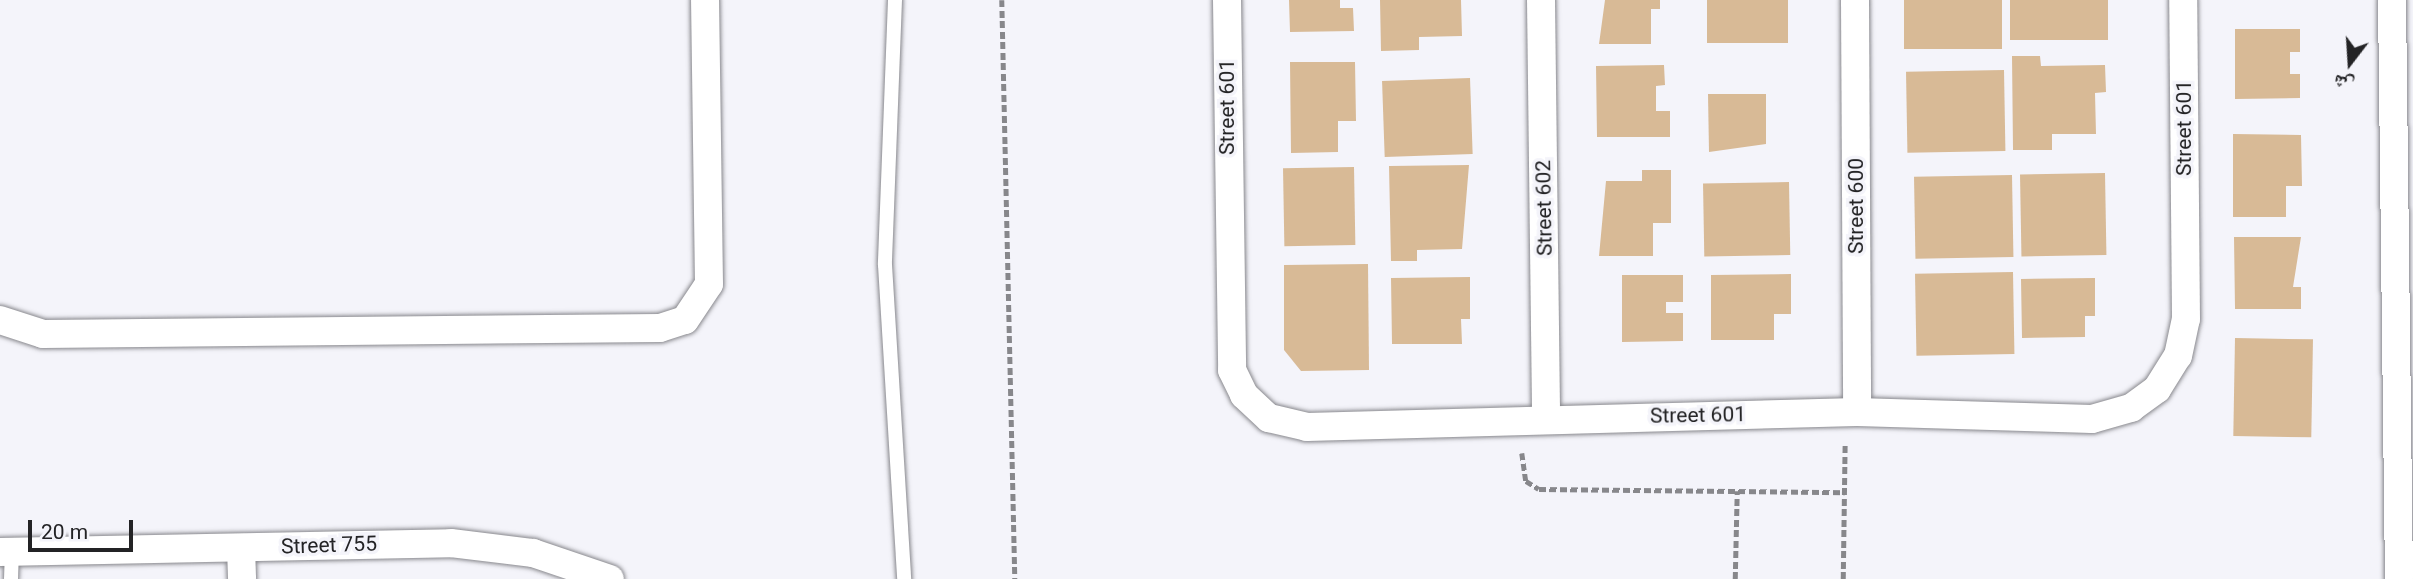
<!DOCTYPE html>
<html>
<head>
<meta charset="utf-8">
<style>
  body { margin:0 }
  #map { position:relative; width:2413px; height:579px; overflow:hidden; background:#f4f4fa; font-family:Roboto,"Noto Naskh Arabic",sans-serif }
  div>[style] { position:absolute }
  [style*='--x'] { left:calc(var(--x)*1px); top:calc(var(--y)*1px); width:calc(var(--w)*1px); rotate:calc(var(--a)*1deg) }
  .building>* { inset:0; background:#d8ba96; transform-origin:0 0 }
  .path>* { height:4.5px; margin-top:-2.25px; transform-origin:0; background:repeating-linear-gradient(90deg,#87878b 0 7px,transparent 0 10.5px) }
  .roads { filter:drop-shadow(0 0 2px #88888d) drop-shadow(0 0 2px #88888d) }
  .service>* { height:14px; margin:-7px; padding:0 7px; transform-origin:7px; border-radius:7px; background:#fff }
  .minor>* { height:28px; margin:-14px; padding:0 14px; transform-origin:14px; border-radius:14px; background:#fff }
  span { translate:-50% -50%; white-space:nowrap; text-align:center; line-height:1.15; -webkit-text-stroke:7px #f4f4fa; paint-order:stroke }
  .street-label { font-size:21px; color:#232325 }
  .north { position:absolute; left:2315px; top:28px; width:70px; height:70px; -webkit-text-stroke:5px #f4f4fa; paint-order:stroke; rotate:197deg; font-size:19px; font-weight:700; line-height:28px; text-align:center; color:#232325 }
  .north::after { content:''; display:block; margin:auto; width:24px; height:32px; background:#232325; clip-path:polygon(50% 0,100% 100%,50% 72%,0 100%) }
  .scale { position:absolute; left:28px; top:520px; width:105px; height:32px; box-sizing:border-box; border:4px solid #232325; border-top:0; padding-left:9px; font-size:21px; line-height:24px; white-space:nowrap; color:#232325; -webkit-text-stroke:5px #f4f4fa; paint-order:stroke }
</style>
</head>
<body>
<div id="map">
  <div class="building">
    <div style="clip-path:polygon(1289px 0,1340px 0,1340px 8px,1353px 8px,1354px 31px,1290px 32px)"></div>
    <div style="clip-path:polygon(1380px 0,1461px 0,1462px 36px,1419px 37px,1419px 50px,1381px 51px)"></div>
    <div style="clip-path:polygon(1605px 0,1660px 0,1660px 9px,1651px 9px,1651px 44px,1599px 44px)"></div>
    <div style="left:1707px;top:0;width:81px;height:43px"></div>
    <div style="left:1904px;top:0;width:98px;height:49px"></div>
    <div style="left:2010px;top:0;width:98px;height:40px"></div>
    <div style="clip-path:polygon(2235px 29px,2300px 29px,2300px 52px,2290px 52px,2290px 74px,2300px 74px,2300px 98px,2235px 99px)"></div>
    <div style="clip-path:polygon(2012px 56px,2040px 56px,2041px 66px,2105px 65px,2106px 92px,2095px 93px,2096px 134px,2052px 134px,2052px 150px,2013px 150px)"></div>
    <div style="clip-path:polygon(1290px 62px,1355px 62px,1356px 121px,1338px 121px,1338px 152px,1291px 153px)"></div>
    <div style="clip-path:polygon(1664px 65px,1665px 85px,1656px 86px,1656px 111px,1670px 111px,1670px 137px,1597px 137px,1596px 66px)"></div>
    <div style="left:2004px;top:70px;width:81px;height:98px;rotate:89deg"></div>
    <div style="left:1470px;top:78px;width:76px;height:88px;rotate:88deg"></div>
    <div style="clip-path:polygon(1708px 94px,1766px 94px,1766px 144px,1709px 152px)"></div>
    <div style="clip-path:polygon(2233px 134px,2301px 135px,2302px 186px,2286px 186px,2286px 217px,2233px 217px)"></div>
    <div style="clip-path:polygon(1469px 165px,1462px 249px,1417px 250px,1417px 261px,1391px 261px,1389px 166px)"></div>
    <div style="left:1354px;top:167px;width:78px;height:71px;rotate:89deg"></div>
    <div style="clip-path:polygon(1642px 170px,1671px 170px,1671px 223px,1653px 223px,1653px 256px,1599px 256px,1606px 181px,1642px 181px)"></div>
    <div style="left:2105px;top:173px;width:82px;height:85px;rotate:89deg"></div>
    <div style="left:2012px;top:175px;width:82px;height:98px;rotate:89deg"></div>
    <div style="left:1789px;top:182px;width:73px;height:86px;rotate:89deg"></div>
    <div style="clip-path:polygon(2234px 237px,2301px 237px,2293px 287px,2301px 287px,2301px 309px,2235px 309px)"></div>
    <div style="clip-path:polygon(1368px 264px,1369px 370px,1301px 371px,1284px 350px,1284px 265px)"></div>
    <div style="left:2013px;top:272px;width:82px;height:98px;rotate:89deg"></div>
    <div style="clip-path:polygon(1791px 274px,1791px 314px,1774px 314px,1774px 340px,1711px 340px,1711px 275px)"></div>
    <div style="clip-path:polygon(1622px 275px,1683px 275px,1683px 302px,1666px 302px,1666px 313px,1683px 313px,1683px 341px,1622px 342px)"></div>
    <div style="clip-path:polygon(1470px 277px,1470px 319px,1461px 319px,1462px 344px,1392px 344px,1391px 278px)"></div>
    <div style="clip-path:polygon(2095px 278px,2095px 316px,2085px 316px,2085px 337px,2022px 338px,2021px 279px)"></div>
    <div style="left:2235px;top:338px;width:78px;height:98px;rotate:1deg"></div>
  </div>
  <div class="path">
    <div style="--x:1002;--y:0;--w:579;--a:88.71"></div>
    <div style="--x:1522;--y:453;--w:28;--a:82"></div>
    <div style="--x:1526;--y:481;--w:15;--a:32"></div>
    <div style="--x:1539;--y:489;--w:306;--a:0.6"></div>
    <div style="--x:1735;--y:579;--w:88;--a:-88.7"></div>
    <div style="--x:1843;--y:579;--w:136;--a:-89.2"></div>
  </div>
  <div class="roads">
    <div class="service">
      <div style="--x:895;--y:0;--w:265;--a:92.2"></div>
      <div style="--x:885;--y:265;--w:315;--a:86.5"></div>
      <div style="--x:11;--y:579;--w:28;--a:-88"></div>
    </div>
    <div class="minor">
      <div style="--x:1227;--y:0;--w:370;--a:89.2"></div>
      <div style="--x:1232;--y:370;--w:28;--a:64"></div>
      <div style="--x:1244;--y:395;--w:34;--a:43"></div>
      <div style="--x:1269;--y:418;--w:39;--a:13"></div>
      <div style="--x:1307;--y:427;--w:550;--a:-1.56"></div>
      <div style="--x:1857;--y:412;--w:235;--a:1.7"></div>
      <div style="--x:2092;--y:419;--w:41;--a:-15.8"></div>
      <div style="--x:2131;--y:408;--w:32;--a:-36"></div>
      <div style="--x:2157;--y:389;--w:39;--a:-58"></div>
      <div style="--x:2178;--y:356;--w:38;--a:-78"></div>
      <div style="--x:2186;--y:319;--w:319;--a:-90.5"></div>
      <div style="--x:1541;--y:0;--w:416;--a:89.3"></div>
      <div style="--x:1855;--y:0;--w:412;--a:89.7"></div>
      <div style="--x:2392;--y:0;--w:579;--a:89.31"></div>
      <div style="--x:0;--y:320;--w:45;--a:18"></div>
      <div style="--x:43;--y:334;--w:617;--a:-0.56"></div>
      <div style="--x:660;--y:328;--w:26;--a:-18"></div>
      <div style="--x:685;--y:320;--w:43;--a:-56.3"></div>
      <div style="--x:709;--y:284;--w:284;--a:-90.8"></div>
      <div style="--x:241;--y:548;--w:31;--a:88"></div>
      <div style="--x:0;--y:552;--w:451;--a:-1.1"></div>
      <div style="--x:451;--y:543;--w:83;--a:7"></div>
      <div style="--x:533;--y:553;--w:81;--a:18.7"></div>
    </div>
  </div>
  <div class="street-label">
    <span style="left:1227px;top:107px;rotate:-90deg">Street 601</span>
    <span style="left:2184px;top:128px;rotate:-90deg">Street 601</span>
    <span style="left:1856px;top:206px;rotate:-90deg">Street 600</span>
    <span style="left:1544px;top:208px;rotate:-91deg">Street 602</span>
    <span style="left:1698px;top:415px;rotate:-1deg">Street 601</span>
    <span style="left:329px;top:545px;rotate:-2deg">Street 755</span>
  </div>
  <div class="north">ش</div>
  <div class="scale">20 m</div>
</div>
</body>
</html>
